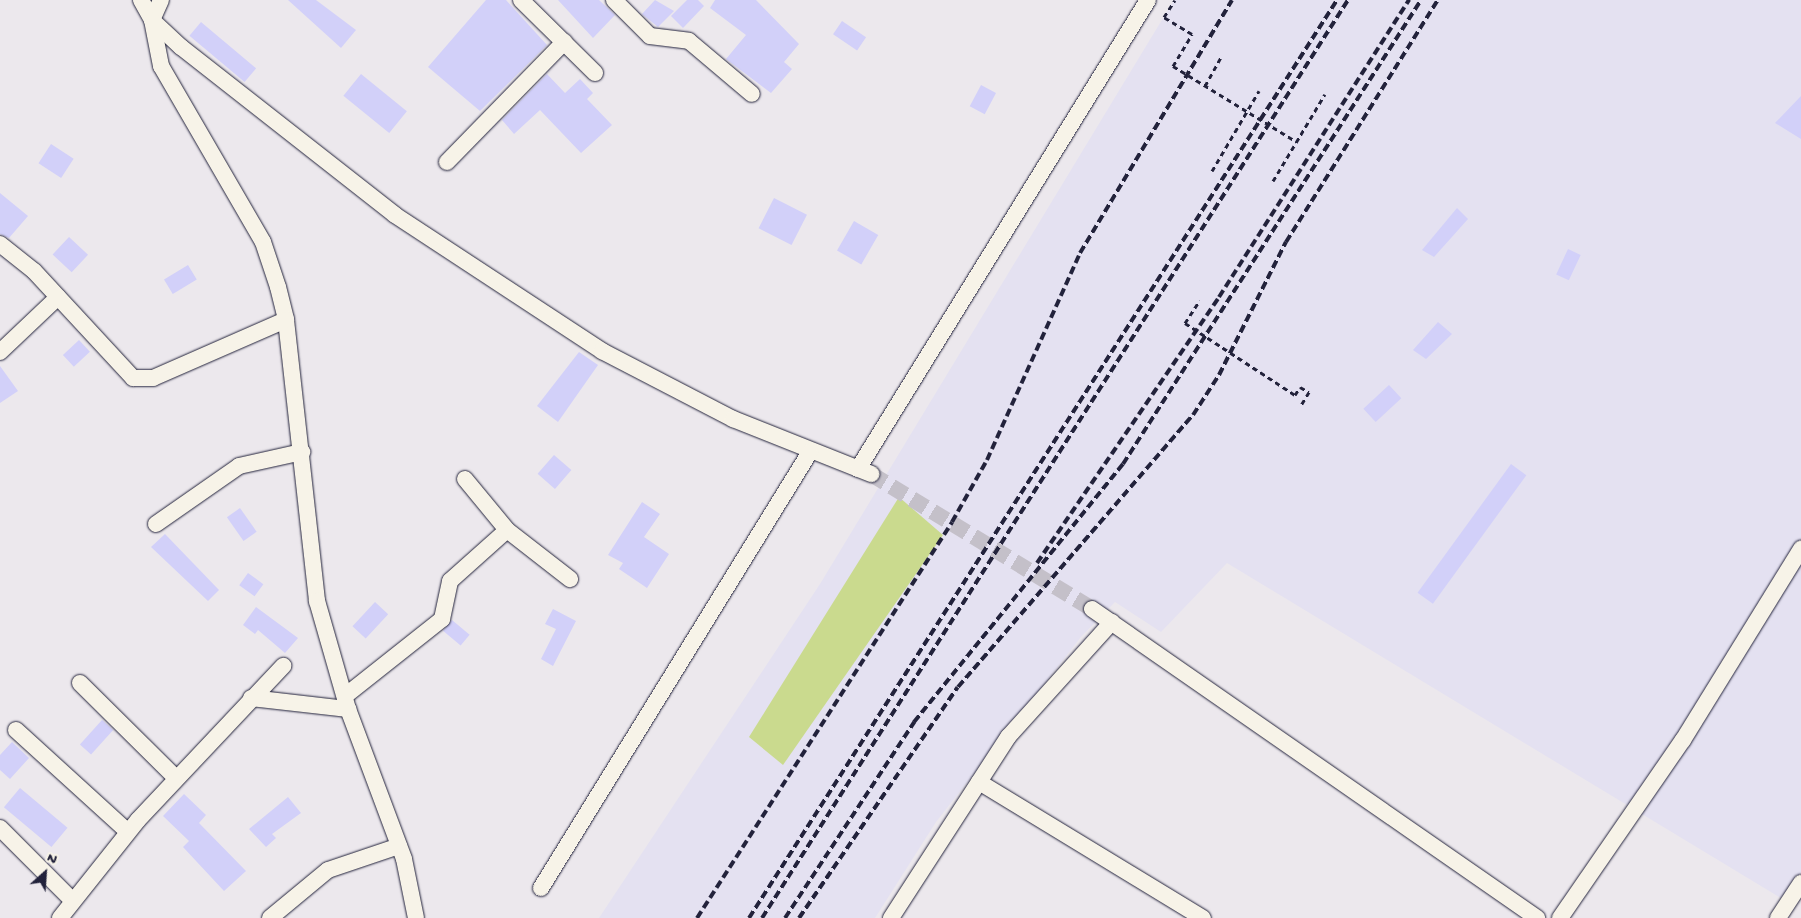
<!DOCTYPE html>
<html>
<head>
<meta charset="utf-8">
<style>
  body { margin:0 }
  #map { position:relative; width:1801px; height:918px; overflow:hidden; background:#ece8ed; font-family:"Gochi Hand",sans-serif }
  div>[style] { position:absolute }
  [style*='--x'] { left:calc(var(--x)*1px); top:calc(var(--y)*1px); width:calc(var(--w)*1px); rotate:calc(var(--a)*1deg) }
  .built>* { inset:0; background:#e4e1f1 }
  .green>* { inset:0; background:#cada8e }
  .building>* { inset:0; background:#d2d0f9; transform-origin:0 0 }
  .minor-tunnel>* { height:16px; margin-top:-8px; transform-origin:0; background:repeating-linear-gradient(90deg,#c4c0c9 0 16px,transparent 0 24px) }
  .path>* { height:3px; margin-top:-1.5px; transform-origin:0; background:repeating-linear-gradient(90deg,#22223b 0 5px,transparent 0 9px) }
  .roads { filter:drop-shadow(0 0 1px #22223b) drop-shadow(0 0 1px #22223b) }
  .minor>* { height:16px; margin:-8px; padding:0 8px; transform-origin:8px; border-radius:8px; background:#f7f3e8 }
  .rail>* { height:4px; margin-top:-2px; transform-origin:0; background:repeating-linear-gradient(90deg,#22223b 0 8px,transparent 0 12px) }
  .path-bridge>* { height:3px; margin-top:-1.5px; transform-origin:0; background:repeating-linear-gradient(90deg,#22223b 0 5px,transparent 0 9px) }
  span { translate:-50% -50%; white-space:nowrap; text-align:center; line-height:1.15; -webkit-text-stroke:4.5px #f7f3e8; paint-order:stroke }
  .north { position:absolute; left:20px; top:848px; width:50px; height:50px; -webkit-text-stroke:4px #f7f3e8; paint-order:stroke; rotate:26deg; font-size:14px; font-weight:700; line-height:20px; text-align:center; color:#22223b }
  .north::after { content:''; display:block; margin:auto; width:18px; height:22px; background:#22223b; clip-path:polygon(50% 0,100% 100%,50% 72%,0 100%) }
</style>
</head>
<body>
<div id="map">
  <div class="built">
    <div style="clip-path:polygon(1174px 0,1801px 0,1801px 872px,1784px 900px,1227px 563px,1161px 632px,1115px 602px,1081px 637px,936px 822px,875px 918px,599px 918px,820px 584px)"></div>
  </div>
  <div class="green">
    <div style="clip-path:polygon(899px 497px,943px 535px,783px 765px,749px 737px)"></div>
  </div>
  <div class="building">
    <div style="clip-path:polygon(288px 0,316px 0,356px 30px,341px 48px)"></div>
    <div style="clip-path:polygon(486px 0,506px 0,547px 45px,480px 111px,428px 67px)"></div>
    <div style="clip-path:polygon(558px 0,599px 0,615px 15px,593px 38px)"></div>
    <div style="clip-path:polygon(655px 0,674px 11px,658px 27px,642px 14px)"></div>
    <div style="clip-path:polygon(687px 0,698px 0,704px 6px,683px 28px,671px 16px)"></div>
    <div style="clip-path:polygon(715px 0,756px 0,799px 44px,784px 62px,792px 69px,771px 93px,726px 59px,746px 35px,710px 8px)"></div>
    <div style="left:842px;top:21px;width:29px;height:16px;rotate:34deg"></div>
    <div style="left:201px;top:22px;width:72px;height:18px;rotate:40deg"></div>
    <div style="left:361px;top:74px;width:59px;height:28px;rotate:39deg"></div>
    <div style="clip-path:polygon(547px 74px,565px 93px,580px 79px,593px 93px,587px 99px,612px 125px,581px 153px,540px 110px,514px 134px,502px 120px)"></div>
    <div style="left:981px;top:85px;width:17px;height:24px;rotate:28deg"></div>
    <div style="clip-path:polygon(1801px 96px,1801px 139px,1775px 123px)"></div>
    <div style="left:51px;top:144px;width:27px;height:23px;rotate:33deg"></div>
    <div style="clip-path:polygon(0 193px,28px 216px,9px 238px,0 234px)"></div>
    <div style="left:774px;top:198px;width:37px;height:34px;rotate:27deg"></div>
    <div style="clip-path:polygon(1457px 208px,1468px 219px,1434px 257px,1422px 250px)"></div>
    <div style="left:854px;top:221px;width:28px;height:34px;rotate:30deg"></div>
    <div style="left:69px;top:237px;width:26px;height:24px;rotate:43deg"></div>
    <div style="left:1568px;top:249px;width:14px;height:28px;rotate:25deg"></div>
    <div style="left:188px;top:265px;width:17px;height:28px;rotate:59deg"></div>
    <div style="clip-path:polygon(1438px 322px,1452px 334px,1426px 359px,1413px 350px)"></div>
    <div style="left:79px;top:340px;width:16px;height:22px;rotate:47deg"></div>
    <div style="clip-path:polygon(579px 352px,598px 365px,558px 422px,537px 406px)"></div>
    <div style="clip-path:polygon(0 366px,18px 391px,0 403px)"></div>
    <div style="left:1389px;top:385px;width:18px;height:35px;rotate:47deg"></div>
    <div style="left:554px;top:455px;width:23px;height:25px;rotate:41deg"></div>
    <div style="left:1511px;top:464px;width:19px;height:159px;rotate:36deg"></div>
    <div style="clip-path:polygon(642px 502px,660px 514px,644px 537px,669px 554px,647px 588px,619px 569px,623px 563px,608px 555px)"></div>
    <div style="left:240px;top:508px;width:29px;height:16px;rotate:55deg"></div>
    <div style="clip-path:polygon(165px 534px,219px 590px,208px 601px,151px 547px)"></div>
    <div style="left:248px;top:573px;width:19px;height:15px;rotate:36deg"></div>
    <div style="left:375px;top:602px;width:18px;height:33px;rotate:43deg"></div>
    <div style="clip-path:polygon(256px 607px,298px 638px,285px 653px,258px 630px,255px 634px,243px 625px)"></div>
    <div style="clip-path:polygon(553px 609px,576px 621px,553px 666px,541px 659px,556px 629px,545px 624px)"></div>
    <div style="left:452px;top:620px;width:23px;height:14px;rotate:40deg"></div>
    <div style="left:102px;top:720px;width:15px;height:33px;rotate:42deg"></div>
    <div style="clip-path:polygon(12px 742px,29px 758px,10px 779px,0 770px,0 755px)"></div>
    <div style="left:20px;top:788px;width:62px;height:25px;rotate:40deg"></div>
    <div style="clip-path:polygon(184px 794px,206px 815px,199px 823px,246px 871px,224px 891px,183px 847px,189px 841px,163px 816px)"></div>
    <div style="clip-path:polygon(288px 797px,301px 813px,272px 834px,276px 838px,266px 847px,249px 829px)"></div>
  </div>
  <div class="minor-tunnel">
    <div style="--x:871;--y:474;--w:259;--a:31.4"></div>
  </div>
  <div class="path">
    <div style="--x:1173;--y:66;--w:37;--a:-59"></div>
    <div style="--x:1192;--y:34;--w:33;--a:-149"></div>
    <div style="--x:1164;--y:17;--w:20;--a:-57"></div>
    <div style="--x:1205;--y:86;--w:33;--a:-61"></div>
    <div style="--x:1212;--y:171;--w:93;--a:-59.6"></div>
    <div style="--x:1273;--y:181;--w:101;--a:-59.1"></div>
    <div style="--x:1185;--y:323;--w:27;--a:-57"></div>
    <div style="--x:1295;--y:395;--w:9;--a:-58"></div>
    <div style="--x:1300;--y:387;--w:10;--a:29"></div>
    <div style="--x:1309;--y:392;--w:17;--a:121"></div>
  </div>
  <div class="roads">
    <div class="minor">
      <div style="--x:141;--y:0;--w:23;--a:61"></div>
      <div style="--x:152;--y:20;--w:40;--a:43"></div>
      <div style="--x:181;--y:47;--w:272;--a:38.1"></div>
      <div style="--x:395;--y:215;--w:248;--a:33.3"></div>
      <div style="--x:602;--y:351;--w:148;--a:27.4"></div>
      <div style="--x:733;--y:419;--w:149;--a:21.7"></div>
      <div style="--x:161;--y:0;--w:22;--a:114"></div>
      <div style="--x:152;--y:20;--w:47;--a:78.9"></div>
      <div style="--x:161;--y:66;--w:203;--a:59.9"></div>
      <div style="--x:263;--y:242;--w:47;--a:71.6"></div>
      <div style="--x:278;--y:287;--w:34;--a:76"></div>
      <div style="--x:286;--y:320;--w:283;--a:83.7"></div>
      <div style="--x:317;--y:601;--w:112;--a:74"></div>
      <div style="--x:348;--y:709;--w:160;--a:69.5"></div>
      <div style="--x:404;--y:859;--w:60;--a:78.5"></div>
      <div style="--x:521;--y:0;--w:104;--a:44.6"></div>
      <div style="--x:614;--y:0;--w:51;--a:45"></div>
      <div style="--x:650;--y:36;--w:39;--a:7"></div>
      <div style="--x:689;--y:41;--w:82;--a:40.1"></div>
      <div style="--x:447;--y:162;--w:168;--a:-45.7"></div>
      <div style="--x:0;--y:244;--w:43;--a:38.5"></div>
      <div style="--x:34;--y:271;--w:146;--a:47.2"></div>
      <div style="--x:133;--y:378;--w:20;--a:0"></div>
      <div style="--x:153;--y:378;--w:145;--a:-23.6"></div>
      <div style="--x:0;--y:352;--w:80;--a:-43.5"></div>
      <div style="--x:858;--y:469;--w:551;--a:-58.27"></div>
      <div style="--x:465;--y:479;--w:66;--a:50.5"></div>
      <div style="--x:507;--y:530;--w:80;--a:37.9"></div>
      <div style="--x:156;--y:524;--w:101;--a:-34.9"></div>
      <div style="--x:239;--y:466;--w:65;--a:-12.5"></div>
      <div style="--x:1092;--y:609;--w:542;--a:34.78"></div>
      <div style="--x:80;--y:683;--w:135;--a:44.7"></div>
      <div style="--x:345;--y:696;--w:124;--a:-38.4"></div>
      <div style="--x:442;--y:619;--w:39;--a:-78"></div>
      <div style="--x:450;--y:581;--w:76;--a:-41.8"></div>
      <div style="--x:251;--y:698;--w:98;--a:6.5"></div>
      <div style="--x:16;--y:730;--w:151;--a:42.3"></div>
      <div style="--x:979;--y:782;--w:262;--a:31.3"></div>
      <div style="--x:0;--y:828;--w:103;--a:45"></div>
      <div style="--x:541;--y:888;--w:512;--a:-58.33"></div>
      <div style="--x:60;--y:918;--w:125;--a:-51.5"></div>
      <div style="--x:138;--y:820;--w:212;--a:-46.7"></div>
      <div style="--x:270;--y:918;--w:75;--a:-39.6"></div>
      <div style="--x:328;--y:870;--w:75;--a:-18.7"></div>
      <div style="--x:891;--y:918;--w:216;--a:-57.1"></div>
      <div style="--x:1008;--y:737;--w:155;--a:-47.9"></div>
      <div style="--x:1560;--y:918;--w:216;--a:-55.4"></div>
      <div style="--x:1683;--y:740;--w:225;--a:-58.3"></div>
      <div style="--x:1778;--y:918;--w:42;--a:-56.7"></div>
    </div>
  </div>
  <div class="rail">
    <div style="--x:1037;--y:563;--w:322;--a:-55.6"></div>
    <div style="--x:1219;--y:297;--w:353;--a:-57.4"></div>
    <div style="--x:697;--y:918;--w:471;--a:-57.2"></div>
    <div style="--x:952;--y:522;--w:71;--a:-60.6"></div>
    <div style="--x:987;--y:460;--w:227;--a:-65.8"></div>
    <div style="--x:1080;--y:253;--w:295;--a:-59"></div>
    <div style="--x:749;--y:918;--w:1090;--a:-57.36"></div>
    <div style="--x:762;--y:918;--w:1089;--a:-57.45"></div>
    <div style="--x:785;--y:918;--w:235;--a:-56.6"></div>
    <div style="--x:914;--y:722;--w:332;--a:-51"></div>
    <div style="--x:1123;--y:464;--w:551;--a:-57.29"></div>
    <div style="--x:799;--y:918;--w:280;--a:-55.5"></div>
    <div style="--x:958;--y:687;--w:359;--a:-49.2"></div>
    <div style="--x:1193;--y:415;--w:48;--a:-57"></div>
    <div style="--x:1219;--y:375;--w:149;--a:-63.3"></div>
    <div style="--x:1286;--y:242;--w:286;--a:-57.9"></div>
  </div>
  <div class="path-bridge">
    <div style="--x:1173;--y:66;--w:145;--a:31.5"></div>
    <div style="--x:1185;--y:323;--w:131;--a:33.2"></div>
  </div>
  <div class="north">N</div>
</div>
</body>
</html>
